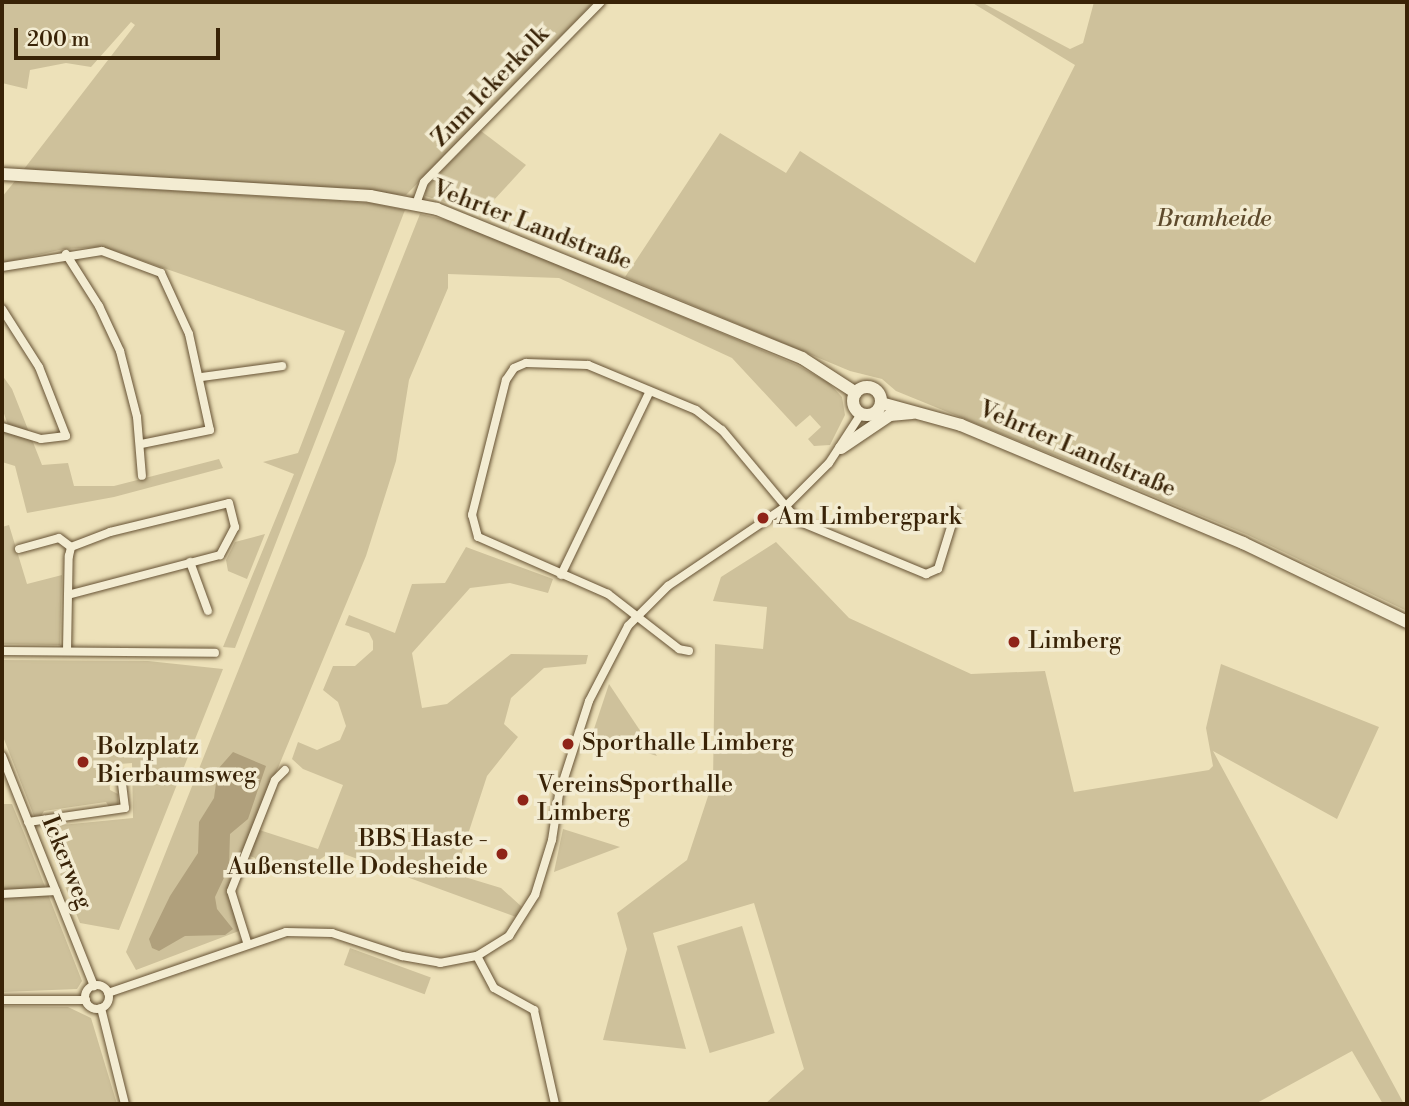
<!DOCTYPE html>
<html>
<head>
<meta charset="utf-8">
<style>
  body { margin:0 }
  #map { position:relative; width:1409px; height:1106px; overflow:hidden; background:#ede1b9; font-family:"Libre Bodoni",serif }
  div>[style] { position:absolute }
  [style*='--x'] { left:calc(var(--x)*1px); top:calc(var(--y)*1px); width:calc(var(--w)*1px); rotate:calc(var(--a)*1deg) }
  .green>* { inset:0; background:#cec19b; transform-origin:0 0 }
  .water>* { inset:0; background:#b0a07c }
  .roads { filter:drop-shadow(0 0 2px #665234) drop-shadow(0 0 2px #665234) }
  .minor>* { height:8px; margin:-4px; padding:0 4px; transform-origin:4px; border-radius:4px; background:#f3ecd2 }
  .minor>.ring { margin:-4px; padding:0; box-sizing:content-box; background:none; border:8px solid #f3ecd2; border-radius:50% }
  .secondary>* { height:12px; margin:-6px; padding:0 6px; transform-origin:6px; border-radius:6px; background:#f3ecd2 }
  .secondary>.ring { margin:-6px; padding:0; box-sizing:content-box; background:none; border:12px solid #f3ecd2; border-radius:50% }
  .dots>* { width:19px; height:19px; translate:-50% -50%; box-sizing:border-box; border:4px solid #f3ecd2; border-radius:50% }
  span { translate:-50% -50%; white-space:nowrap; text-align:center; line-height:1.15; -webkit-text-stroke:7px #f3ecd2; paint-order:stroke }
  .street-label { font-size:24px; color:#392307 }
  .park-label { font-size:24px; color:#5e4a2c; font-style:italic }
  .poi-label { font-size:24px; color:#392307 }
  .left { translate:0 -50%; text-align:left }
  .right { translate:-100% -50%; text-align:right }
  .frame { position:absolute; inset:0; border:4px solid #392307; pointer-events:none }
  .scale { position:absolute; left:14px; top:28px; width:206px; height:32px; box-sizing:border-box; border:4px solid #392307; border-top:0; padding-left:9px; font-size:21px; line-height:24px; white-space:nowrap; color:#392307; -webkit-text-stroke:5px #f3ecd2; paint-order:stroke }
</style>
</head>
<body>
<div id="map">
  <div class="green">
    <div style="clip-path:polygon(2px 2px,594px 2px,406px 195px,24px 169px,135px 25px,131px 22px,91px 67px,66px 63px,30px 70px,27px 89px,2px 83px)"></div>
    <div style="clip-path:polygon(971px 2px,981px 2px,1070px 49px,1083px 43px,1094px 2px,1407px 2px,1407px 611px,1246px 534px,896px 391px,882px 379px,850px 371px,625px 277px,720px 133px,786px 173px,800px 151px,975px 263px,1075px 65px)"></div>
    <div style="clip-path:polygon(481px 131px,526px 165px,482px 213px,425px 196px,426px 187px)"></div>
    <div style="clip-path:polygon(15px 181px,371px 203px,405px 210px,235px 648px,223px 647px,294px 474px,263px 462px,298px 453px,345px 331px,103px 247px,64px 249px,2px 263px,2px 197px)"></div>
    <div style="clip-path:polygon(420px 214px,460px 223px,797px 365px,829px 383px,842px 397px,845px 415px,830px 445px,814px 446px,808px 439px,821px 427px,810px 415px,796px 427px,732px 358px,559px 278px,448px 274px,448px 288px,409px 380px,396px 461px,366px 556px,253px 828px,318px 849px,343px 785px,303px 769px,292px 759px,298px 742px,317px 750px,340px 740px,346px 726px,338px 702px,323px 690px,333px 666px,355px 666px,373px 650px,373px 641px,369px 633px,345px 625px,349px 615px,395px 633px,412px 584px,445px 583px,466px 547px,553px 579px,548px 593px,510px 583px,470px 588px,412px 653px,422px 708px,447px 704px,511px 654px,588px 655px,586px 664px,544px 668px,511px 698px,504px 724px,518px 737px,487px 776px,455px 874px,501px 888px,522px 907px,516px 917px,344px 854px,325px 856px,307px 868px,262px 871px,255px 858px,242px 853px,228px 892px,239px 931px,136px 970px,126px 952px)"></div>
    <div style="clip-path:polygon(2px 375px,12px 389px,42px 465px,68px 463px,74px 486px,114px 486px,219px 459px,223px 468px,114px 497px,27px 513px,15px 466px,2px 462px,2px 427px,9px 428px,2px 408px)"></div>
    <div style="clip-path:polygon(9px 525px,27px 584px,62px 575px,60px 645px,2px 644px,2px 527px)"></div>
    <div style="clip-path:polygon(265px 534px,247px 579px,228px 571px,226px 560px,235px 542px)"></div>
    <div style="clip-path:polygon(776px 542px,849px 618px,971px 674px,1045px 671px,1074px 792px,1209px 770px,1213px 766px,1206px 728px,1221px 664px,1379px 727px,1337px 819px,1213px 751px,1404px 1104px,1383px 1104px,1352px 1051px,1255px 1104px,765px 1104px,804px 1069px,754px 903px,653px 933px,686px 1049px,603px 1040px,627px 949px,617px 913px,687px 860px,713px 781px,715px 644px,763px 649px,767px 607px,713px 601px,721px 577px)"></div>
    <div style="clip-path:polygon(2px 660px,148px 661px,223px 669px,119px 930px,80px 923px,41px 827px,133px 818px,132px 763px,108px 765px,110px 790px,118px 794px,118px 806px,109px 807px,106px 802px,44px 811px,41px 816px,34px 816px,2px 734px)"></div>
    <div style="clip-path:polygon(609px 684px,657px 756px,592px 735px)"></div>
    <div style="clip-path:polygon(2px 804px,12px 804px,24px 833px,82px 981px,77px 989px,2px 992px)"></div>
    <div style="clip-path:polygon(563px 829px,620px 847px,554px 872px)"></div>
    <div style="left:742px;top:926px;width:112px;height:68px;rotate:73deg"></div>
    <div style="left:350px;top:948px;width:86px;height:18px;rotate:20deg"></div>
    <div style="clip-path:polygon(2px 1006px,68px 1007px,91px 1018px,117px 1104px,2px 1104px)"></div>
  </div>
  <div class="water">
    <div style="clip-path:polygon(233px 752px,266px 766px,248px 819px,230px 834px,229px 867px,215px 897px,217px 909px,233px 929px,225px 935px,185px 936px,159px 951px,152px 948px,149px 939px,170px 896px,198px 853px,199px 822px,214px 798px,218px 769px)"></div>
  </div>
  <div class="roads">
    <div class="minor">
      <div style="--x:416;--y:204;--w:23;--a:-70"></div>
      <div style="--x:424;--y:182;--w:252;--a:-45.5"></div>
      <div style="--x:66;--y:254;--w:62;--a:57.6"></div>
      <div style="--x:99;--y:306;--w:50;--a:65"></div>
      <div style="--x:120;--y:351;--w:68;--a:75.6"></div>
      <div style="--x:137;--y:417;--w:59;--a:85.2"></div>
      <div style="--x:2;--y:267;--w:101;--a:-9.1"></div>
      <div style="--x:102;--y:251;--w:63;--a:20.4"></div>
      <div style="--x:161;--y:273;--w:67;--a:65.3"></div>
      <div style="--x:189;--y:334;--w:98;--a:77.7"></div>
      <div style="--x:210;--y:430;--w:70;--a:168.5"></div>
      <div style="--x:2;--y:309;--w:69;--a:57.5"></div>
      <div style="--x:39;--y:367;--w:74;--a:68.6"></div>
      <div style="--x:66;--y:436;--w:25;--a:173"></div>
      <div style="--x:41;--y:439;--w:41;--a:-162.9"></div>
      <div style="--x:202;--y:377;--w:81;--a:-7.8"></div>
      <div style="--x:19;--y:549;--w:41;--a:-15.4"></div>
      <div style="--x:59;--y:538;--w:15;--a:37"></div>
      <div style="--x:190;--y:562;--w:52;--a:69.8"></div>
      <div style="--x:561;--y:575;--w:204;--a:-64.2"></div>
      <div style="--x:2;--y:651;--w:213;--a:0.5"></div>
      <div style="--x:67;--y:651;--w:56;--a:-89"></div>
      <div style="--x:68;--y:595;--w:39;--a:-89"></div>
      <div style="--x:69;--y:556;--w:9;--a:-77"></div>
      <div style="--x:71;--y:547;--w:42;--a:-21"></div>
      <div style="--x:110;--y:532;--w:122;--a:-13.7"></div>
      <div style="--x:229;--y:503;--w:25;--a:76"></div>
      <div style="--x:235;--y:527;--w:32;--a:118"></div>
      <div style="--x:220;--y:555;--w:157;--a:165.3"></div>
      <div style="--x:689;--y:651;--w:10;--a:-169"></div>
      <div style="--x:679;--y:649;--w:90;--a:-142.2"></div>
      <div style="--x:608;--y:594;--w:142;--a:-156.3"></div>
      <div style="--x:478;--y:537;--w:23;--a:-105"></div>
      <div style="--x:472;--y:515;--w:139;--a:-75.9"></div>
      <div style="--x:506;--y:380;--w:14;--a:-56"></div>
      <div style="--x:514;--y:368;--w:13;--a:-23"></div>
      <div style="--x:526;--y:363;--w:62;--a:1.8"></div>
      <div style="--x:588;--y:365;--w:117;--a:22.6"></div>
      <div style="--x:696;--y:410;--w:33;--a:38"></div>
      <div style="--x:722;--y:430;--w:119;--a:50.1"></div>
      <div style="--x:798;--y:521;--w:139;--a:22.5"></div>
      <div style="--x:926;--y:574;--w:13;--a:-23"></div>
      <div style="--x:938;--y:569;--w:61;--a:-72.8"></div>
      <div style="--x:2;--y:756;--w:248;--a:68.2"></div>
      <div style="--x:28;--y:822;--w:98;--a:-8.2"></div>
      <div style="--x:125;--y:808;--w:32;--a:-97"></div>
      <div style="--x:2;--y:894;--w:54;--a:-3.2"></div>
      <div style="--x:247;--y:942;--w:53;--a:-107.4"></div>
      <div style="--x:231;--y:891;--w:119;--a:-68.4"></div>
      <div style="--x:275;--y:780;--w:14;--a:-45"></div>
      <div style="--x:477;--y:956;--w:36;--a:62"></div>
      <div style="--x:494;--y:988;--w:46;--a:28.8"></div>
      <div style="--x:534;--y:1010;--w:96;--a:77.4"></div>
      <div class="ring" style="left:85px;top:985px;width:16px;height:16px"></div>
      <div style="--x:108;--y:993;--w:188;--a:-18.9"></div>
      <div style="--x:286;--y:932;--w:46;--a:1.2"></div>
      <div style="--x:332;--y:933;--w:74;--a:18.2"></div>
      <div style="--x:402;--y:956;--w:39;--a:10"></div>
      <div style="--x:440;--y:963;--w:38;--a:-11"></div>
      <div style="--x:477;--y:956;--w:38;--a:-32"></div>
      <div style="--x:509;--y:936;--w:49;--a:-57.6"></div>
      <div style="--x:535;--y:895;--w:58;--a:-72.8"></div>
      <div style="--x:552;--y:840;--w:47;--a:-81.3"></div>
      <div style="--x:559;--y:794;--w:98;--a:-72.1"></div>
      <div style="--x:589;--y:701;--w:85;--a:-62.5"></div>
      <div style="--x:628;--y:626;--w:57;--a:-45"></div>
      <div style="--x:668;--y:586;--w:141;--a:-34"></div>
      <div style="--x:785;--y:507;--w:62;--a:-45"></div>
      <div style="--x:829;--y:463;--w:59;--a:-56.9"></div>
      <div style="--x:2;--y:1000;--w:84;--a:0"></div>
      <div style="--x:101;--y:1008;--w:99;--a:76"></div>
    </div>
    <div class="secondary">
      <div style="--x:2;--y:174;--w:369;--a:3.4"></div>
      <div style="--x:370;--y:196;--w:68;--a:11"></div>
      <div style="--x:437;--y:209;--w:394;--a:22.2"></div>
      <div style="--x:802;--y:358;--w:64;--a:32.9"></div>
      <div class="ring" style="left:853px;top:387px;width:16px;height:16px"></div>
      <div style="--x:881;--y:403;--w:83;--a:15.4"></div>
      <div style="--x:961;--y:425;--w:306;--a:22.7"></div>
      <div style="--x:1243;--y:543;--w:182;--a:25.7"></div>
      <div style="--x:841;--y:448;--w:59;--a:-34"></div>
      <div style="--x:890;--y:415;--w:22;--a:-5"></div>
    </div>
  </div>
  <div class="dots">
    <div style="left:763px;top:518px;background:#8f2418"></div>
    <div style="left:1014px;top:642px;background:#8f2418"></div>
    <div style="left:568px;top:744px;background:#8f2418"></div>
    <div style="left:83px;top:762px;background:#8f2418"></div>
    <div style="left:523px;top:800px;background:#8f2418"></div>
    <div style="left:502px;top:854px;background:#8f2418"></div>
  </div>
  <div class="street-label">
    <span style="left:491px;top:87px;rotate:-46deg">Zum Ickerkolk</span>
    <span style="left:532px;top:226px;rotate:21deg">Vehrter Landstraße</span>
    <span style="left:1077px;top:450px;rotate:23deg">Vehrter Landstraße</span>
    <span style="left:66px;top:863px;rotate:68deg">Ickerweg</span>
  </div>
  <div class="park-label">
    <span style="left:1214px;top:220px">Bramheide</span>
  </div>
  <div class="poi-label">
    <span class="left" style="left:777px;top:518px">Am Limbergpark</span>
    <span class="left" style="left:1028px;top:642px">Limberg</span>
    <span class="left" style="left:582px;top:744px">Sporthalle Limberg</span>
    <span class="left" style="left:97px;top:762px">Bolzplatz<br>Bierbaumsweg</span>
    <span class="left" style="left:537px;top:800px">VereinsSporthalle<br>Limberg</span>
    <span class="right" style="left:488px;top:854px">BBS Haste -<br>Außenstelle Dodesheide</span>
  </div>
  <div class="frame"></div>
  <div class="scale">200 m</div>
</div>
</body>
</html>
